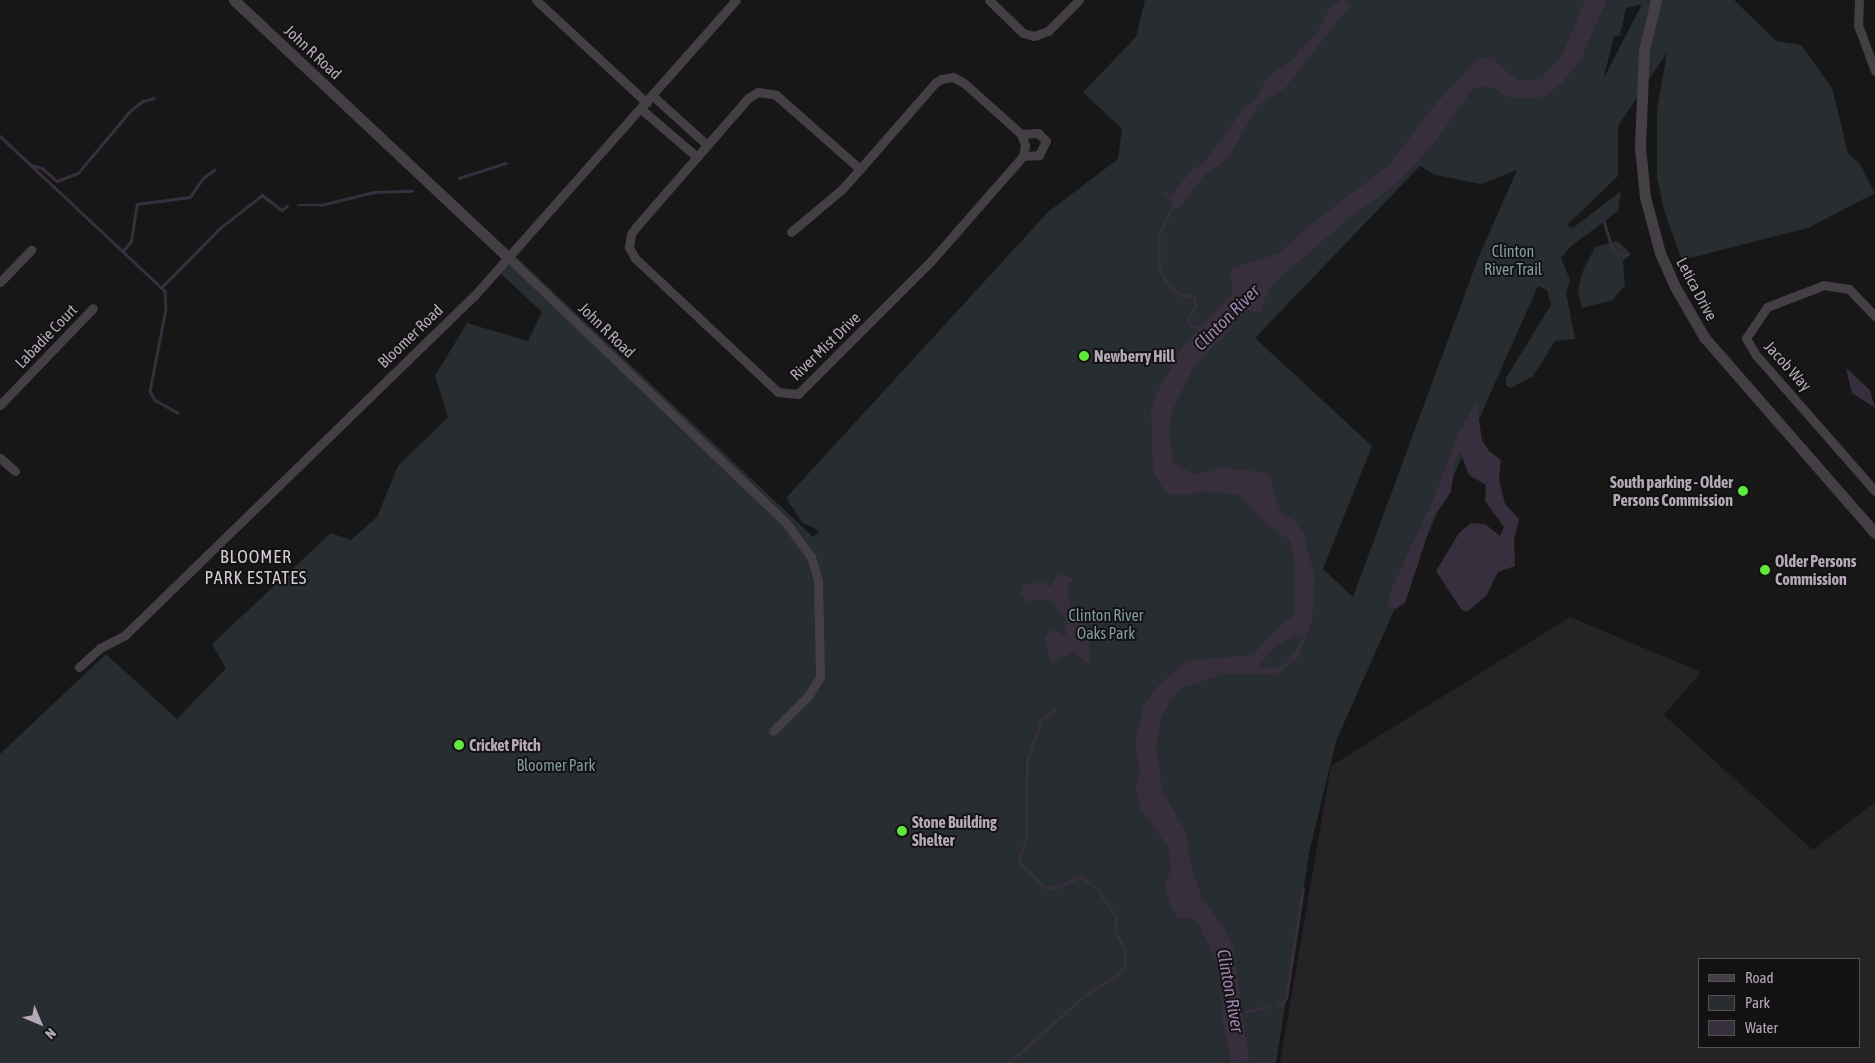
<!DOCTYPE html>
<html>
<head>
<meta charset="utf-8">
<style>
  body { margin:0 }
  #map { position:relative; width:1875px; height:1063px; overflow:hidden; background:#181718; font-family:"Asap Condensed",sans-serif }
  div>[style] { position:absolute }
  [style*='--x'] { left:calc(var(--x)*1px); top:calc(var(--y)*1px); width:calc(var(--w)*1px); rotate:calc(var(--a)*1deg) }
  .built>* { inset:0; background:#252325 }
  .green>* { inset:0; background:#272d30 }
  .water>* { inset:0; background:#382f3e }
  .stream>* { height:2.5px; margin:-1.25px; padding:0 1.25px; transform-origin:1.25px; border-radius:1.25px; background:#382f3e }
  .minor>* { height:9px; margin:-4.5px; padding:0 4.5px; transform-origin:4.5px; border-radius:4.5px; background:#443f44 }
  .tertiary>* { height:11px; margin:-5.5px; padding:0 5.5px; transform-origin:5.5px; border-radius:5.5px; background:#443f44 }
  .dots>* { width:14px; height:14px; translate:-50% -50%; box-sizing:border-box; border:2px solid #131213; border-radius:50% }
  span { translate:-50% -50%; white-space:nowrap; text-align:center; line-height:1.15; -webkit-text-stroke:4px #131213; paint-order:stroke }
  .street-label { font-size:16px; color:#b5a9b8 }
  .park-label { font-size:16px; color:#819ba2 }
  .poi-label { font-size:16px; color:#b5a9b8; font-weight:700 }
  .left { translate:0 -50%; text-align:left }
  .right { translate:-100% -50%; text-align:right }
  .water-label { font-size:18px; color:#9e82b1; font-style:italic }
  .neighbourhood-label { font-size:18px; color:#d3cad4; letter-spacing:1px }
  .legend { position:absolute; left:1698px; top:958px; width:162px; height:90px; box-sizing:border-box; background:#131213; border:1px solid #544e55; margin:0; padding:6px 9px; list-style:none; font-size:15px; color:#b5a9b8 }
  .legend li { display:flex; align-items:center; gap:10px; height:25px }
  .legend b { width:25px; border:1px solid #544e55 }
  .north { position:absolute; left:15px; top:998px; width:50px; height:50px; -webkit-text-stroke:4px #131213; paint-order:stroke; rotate:135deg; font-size:14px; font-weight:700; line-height:20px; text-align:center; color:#b5a9b8 }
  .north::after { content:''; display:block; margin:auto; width:18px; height:22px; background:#b5a9b8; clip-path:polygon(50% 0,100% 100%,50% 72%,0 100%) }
</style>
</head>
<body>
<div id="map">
  <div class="built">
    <div style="clip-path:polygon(evenodd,1570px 617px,1701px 672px,1664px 715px,1813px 850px,1875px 802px,1875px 1063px,1280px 1063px,1331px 766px,1570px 617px,1699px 959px,1859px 959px,1859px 1047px,1699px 1047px,1699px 959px)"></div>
  </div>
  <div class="green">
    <div style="clip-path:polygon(evenodd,1145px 0,1734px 0,1776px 41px,1801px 45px,1832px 88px,1848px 153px,1859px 163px,1875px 193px,1808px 228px,1682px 260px,1664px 210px,1657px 178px,1657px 109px,1667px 53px,1664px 57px,1618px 126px,1618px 176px,1567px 225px,1573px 228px,1621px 191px,1618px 211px,1570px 247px,1561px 258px,1570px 280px,1566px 293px,1575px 339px,1555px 341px,1533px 376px,1511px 388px,1506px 386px,1506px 378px,1551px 305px,1547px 290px,1538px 286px,1336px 741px,1309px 853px,1276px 1063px,0 1063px,0 754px,106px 654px,177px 719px,226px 668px,212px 644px,331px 533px,351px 540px,377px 517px,398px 466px,448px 417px,435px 376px,467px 323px,528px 341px,542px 312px,499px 272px,514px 255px,813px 537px,819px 531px,802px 522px,786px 498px,1048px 212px,1118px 159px,1122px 129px,1083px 92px,1136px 37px,1145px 0,1642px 4px,1605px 76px,1604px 76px,1614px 37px,1620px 35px,1626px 8px,1642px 4px,1145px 0,1420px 166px,1436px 175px,1481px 184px,1517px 170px,1479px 256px,1353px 597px,1323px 569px,1372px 446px,1255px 338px,1420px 166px)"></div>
    <div style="clip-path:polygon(1618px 241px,1631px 254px,1623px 261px,1625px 285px,1613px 300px,1582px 308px,1578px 291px,1582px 273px,1595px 247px)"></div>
  </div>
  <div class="water">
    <div style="clip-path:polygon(1342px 0,1350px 3px,1348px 12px,1338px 20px,1285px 88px,1258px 105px,1227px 160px,1204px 175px,1181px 207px,1172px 209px,1171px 196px,1191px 171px,1206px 161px,1242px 110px,1258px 96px,1268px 76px,1296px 58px,1300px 49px,1317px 34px,1329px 9px)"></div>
    <div style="clip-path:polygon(evenodd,1585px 0,1607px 0,1580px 60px,1562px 83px,1546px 96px,1535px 98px,1509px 97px,1489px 86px,1473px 88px,1437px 139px,1401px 180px,1348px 219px,1282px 276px,1269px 288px,1260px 313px,1248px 310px,1234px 320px,1230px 330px,1194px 366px,1173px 409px,1169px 429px,1173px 462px,1194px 475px,1219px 467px,1268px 473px,1281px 513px,1293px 520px,1303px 532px,1315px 578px,1312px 620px,1299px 656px,1276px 675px,1226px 673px,1182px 688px,1170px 701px,1161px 720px,1156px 745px,1162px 790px,1187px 834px,1189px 858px,1202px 899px,1225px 929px,1233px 946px,1249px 1061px,1231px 1063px,1223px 1020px,1221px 973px,1199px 924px,1193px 918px,1178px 918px,1172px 907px,1164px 885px,1171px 871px,1169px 848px,1141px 809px,1136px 786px,1140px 773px,1135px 743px,1143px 707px,1154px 690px,1179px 667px,1195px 660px,1253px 655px,1272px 633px,1294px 615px,1295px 567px,1290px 540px,1267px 525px,1240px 495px,1202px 491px,1188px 495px,1167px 494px,1153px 472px,1151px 411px,1156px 395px,1185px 344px,1233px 293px,1230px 274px,1233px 268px,1280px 253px,1305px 229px,1389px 165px,1434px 106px,1477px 59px,1492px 58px,1518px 81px,1541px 79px,1563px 53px,1585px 0,1295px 635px,1304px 637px,1285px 664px,1277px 668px,1258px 667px,1273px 648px,1295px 635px)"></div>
    <div style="clip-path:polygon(1846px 368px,1870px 390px,1875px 408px,1852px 393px)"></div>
    <div style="clip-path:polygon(1476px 403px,1482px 440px,1489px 451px,1501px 460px,1499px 479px,1505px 504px,1519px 519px,1514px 540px,1515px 566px,1498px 572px,1486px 596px,1467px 612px,1461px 609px,1436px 571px,1459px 533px,1471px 523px,1485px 524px,1500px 536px,1504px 527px,1485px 501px,1486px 485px,1469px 475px,1460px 451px,1455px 459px,1451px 492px,1433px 518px,1405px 603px,1396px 609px,1388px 606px,1389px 595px,1437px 491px,1458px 434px)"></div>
    <div style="clip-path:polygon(1058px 572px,1073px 579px,1067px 588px,1069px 600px,1073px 610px,1081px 616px,1089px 637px,1089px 665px,1074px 652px,1052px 663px,1044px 640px,1050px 629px,1066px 636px,1065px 618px,1053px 603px,1042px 599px,1029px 602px,1020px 595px,1021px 585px,1043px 582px,1051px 587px)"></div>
  </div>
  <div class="stream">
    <div style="--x:0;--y:136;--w:226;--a:43.2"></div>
    <div style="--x:165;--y:291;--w:18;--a:87"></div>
    <div style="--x:166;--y:309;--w:84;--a:101"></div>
    <div style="--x:150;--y:391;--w:10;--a:61"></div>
    <div style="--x:155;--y:400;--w:26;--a:29"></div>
    <div style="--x:32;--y:165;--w:10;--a:17"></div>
    <div style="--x:42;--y:168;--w:20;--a:41"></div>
    <div style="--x:57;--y:181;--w:22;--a:-21"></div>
    <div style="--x:78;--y:173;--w:81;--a:-50"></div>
    <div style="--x:130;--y:111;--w:16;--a:-38"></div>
    <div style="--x:143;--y:101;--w:11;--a:-15"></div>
    <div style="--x:459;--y:178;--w:49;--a:-17.7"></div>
    <div style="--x:1164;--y:192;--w:9;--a:41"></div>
    <div style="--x:298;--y:205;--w:23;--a:0"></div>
    <div style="--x:321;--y:205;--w:55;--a:-13.8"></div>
    <div style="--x:374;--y:192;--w:38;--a:-2"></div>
    <div style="--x:1172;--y:209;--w:28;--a:117"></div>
    <div style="--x:1159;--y:234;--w:34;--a:90"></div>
    <div style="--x:1159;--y:268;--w:18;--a:61"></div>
    <div style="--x:1168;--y:284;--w:16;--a:43"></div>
    <div style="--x:1180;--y:295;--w:14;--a:4"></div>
    <div style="--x:1194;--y:296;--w:9;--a:77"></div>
    <div style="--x:1196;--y:305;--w:17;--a:118"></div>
    <div style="--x:1188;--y:320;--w:7;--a:56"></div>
    <div style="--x:1192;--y:326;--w:7;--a:8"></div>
    <div style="--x:1604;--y:221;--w:27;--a:73"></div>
    <div style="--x:1612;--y:247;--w:10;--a:53"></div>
    <div style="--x:1618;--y:255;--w:10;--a:0"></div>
    <div style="--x:123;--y:251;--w:13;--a:-51"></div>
    <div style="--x:131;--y:241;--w:37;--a:-81"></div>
    <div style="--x:137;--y:204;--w:53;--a:-7.5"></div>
    <div style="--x:190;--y:197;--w:23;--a:-56"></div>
    <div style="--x:203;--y:178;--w:14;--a:-36"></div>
    <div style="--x:162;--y:287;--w:81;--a:-45.5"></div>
    <div style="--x:219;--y:229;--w:55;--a:-38.3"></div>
    <div style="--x:262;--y:195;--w:25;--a:37"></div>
    <div style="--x:282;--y:210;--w:6;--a:-39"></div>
    <div style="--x:1277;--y:1004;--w:4;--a:14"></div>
    <div style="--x:1281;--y:1005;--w:9;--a:-54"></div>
    <div style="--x:1286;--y:998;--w:111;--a:-81.2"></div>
    <div style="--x:1245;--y:1012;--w:22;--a:-13"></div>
    <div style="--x:1009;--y:1063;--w:101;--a:-41.8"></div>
    <div style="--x:1084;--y:996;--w:41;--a:-32.2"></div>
    <div style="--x:1119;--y:974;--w:11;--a:-56"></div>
    <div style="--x:1125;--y:965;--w:17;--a:-93"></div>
    <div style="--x:1124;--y:948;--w:18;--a:-119"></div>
    <div style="--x:1115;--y:932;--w:15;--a:-86"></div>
    <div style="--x:1116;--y:917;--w:34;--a:-124"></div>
    <div style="--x:1097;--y:889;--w:20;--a:-143"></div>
    <div style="--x:1081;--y:877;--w:26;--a:155"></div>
    <div style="--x:1057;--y:888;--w:12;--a:180"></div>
    <div style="--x:1045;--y:888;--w:37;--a:-136"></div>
    <div style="--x:1018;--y:862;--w:24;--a:-71"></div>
    <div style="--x:1026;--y:839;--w:78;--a:-89.3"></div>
    <div style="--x:1027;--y:761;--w:42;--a:-70.7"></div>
    <div style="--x:1041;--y:721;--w:18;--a:-41"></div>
  </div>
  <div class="minor">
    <div style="--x:536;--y:0;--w:151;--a:42.9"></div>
    <div style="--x:989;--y:0;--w:47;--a:44.1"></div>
    <div style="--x:1023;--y:33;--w:11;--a:15"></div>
    <div style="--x:1034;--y:36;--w:15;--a:-20"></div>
    <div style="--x:1048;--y:31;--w:44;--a:-45"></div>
    <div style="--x:1859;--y:0;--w:25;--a:92"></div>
    <div style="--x:1858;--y:25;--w:49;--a:69.7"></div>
    <div style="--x:653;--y:96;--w:73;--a:42.2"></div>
    <div style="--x:641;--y:109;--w:74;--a:40.6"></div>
    <div style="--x:1021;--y:134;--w:17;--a:-3"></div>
    <div style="--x:1038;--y:133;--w:11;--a:45"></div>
    <div style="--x:1046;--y:141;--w:16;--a:117"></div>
    <div style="--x:1039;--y:155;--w:16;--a:176"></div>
    <div style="--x:791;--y:232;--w:67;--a:-40.1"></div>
    <div style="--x:842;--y:189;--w:27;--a:-48"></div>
    <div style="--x:860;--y:169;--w:114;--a:-48.9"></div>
    <div style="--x:935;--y:83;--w:7;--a:-34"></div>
    <div style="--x:941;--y:79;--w:12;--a:-9"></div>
    <div style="--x:953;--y:77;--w:13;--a:29"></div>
    <div style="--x:964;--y:83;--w:76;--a:41.8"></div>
    <div style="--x:1021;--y:134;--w:12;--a:70"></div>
    <div style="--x:1025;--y:145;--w:11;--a:100"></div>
    <div style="--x:1023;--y:156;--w:140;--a:131.2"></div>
    <div style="--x:931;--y:261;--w:188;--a:135"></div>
    <div style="--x:798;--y:394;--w:20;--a:-174"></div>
    <div style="--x:778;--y:392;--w:196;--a:-136.9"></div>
    <div style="--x:635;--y:258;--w:13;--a:-119"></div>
    <div style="--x:629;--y:247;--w:13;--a:-81"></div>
    <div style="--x:631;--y:234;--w:9;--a:-54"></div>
    <div style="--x:636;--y:227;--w:171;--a:-49"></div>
    <div style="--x:748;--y:98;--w:12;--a:-31"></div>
    <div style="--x:758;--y:92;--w:18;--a:9"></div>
    <div style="--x:776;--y:95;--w:112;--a:41.4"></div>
    <div style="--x:509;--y:258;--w:385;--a:43.7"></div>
    <div style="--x:787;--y:524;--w:41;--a:54"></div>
    <div style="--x:811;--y:557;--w:24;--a:73"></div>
    <div style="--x:818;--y:580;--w:97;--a:88.8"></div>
    <div style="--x:820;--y:677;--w:22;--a:122"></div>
    <div style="--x:808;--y:696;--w:49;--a:135"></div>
    <div style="--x:0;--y:282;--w:45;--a:-45.9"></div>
    <div style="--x:1875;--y:316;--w:37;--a:-134"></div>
    <div style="--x:1849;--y:289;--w:25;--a:-171"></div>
    <div style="--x:1824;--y:285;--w:61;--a:158.9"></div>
    <div style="--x:1767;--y:307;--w:37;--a:124"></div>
    <div style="--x:1746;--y:338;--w:20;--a:60"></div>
    <div style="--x:1756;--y:355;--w:181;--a:48.8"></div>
    <div style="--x:0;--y:405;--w:134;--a:-46.2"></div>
    <div style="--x:0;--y:458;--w:20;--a:41"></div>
    <div style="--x:79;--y:667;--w:28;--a:-42"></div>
    <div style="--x:100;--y:648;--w:28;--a:-27"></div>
    <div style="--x:125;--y:635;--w:487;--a:-44.2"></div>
    <div style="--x:474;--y:296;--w:395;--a:-48.5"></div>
  </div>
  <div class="tertiary">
    <div style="--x:234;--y:0;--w:377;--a:43.2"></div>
    <div style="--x:1656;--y:0;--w:51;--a:103.5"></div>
    <div style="--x:1644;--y:50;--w:97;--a:92.4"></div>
    <div style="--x:1640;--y:147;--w:50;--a:84.3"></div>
    <div style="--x:1645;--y:197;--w:58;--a:75"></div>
    <div style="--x:1660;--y:253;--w:35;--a:66"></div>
    <div style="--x:1674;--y:285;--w:60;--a:60"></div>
    <div style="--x:1704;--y:337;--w:260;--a:48.9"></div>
  </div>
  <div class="dots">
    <div style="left:1084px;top:356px;background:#60e83f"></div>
    <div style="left:1743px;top:491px;background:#60e83f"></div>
    <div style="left:1765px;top:570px;background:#60e83f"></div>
    <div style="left:459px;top:745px;background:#60e83f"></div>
    <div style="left:902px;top:831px;background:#60e83f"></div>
  </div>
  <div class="street-label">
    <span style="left:313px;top:52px;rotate:43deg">John R Road</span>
    <span style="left:1697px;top:289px;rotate:62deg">Letica Drive</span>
    <span style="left:607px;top:330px;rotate:44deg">John R Road</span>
    <span style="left:46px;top:336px;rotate:-46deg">Labadie Court</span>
    <span style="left:410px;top:336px;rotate:-44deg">Bloomer Road</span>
    <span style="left:825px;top:346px;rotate:-44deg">River Mist Drive</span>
    <span style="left:1788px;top:366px;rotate:48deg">Jacob Way</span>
  </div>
  <div class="park-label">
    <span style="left:1513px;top:260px">Clinton<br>River Trail</span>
    <span style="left:1106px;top:624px">Clinton River<br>Oaks Park</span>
    <span style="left:556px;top:765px">Bloomer Park</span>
  </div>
  <div class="poi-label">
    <span class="left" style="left:1094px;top:356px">Newberry Hill</span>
    <span class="right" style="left:1733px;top:491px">South parking - Older<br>Persons Commission</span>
    <span class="left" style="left:1775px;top:570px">Older Persons<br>Commission</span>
    <span class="left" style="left:469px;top:745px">Cricket Pitch</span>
    <span class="left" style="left:912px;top:831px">Stone Building<br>Shelter</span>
  </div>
  <div class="water-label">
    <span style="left:1227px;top:318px;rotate:-45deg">Clinton River</span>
    <span style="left:1230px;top:991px;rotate:80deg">Clinton River</span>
  </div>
  <div class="neighbourhood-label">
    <span style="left:256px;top:568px">BLOOMER<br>PARK ESTATES</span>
  </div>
  <ul class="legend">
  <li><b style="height:6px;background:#443f44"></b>Road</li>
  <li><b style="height:14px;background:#272d30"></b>Park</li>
  <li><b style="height:14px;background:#382f3e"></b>Water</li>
  </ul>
  <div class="north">N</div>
</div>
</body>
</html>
